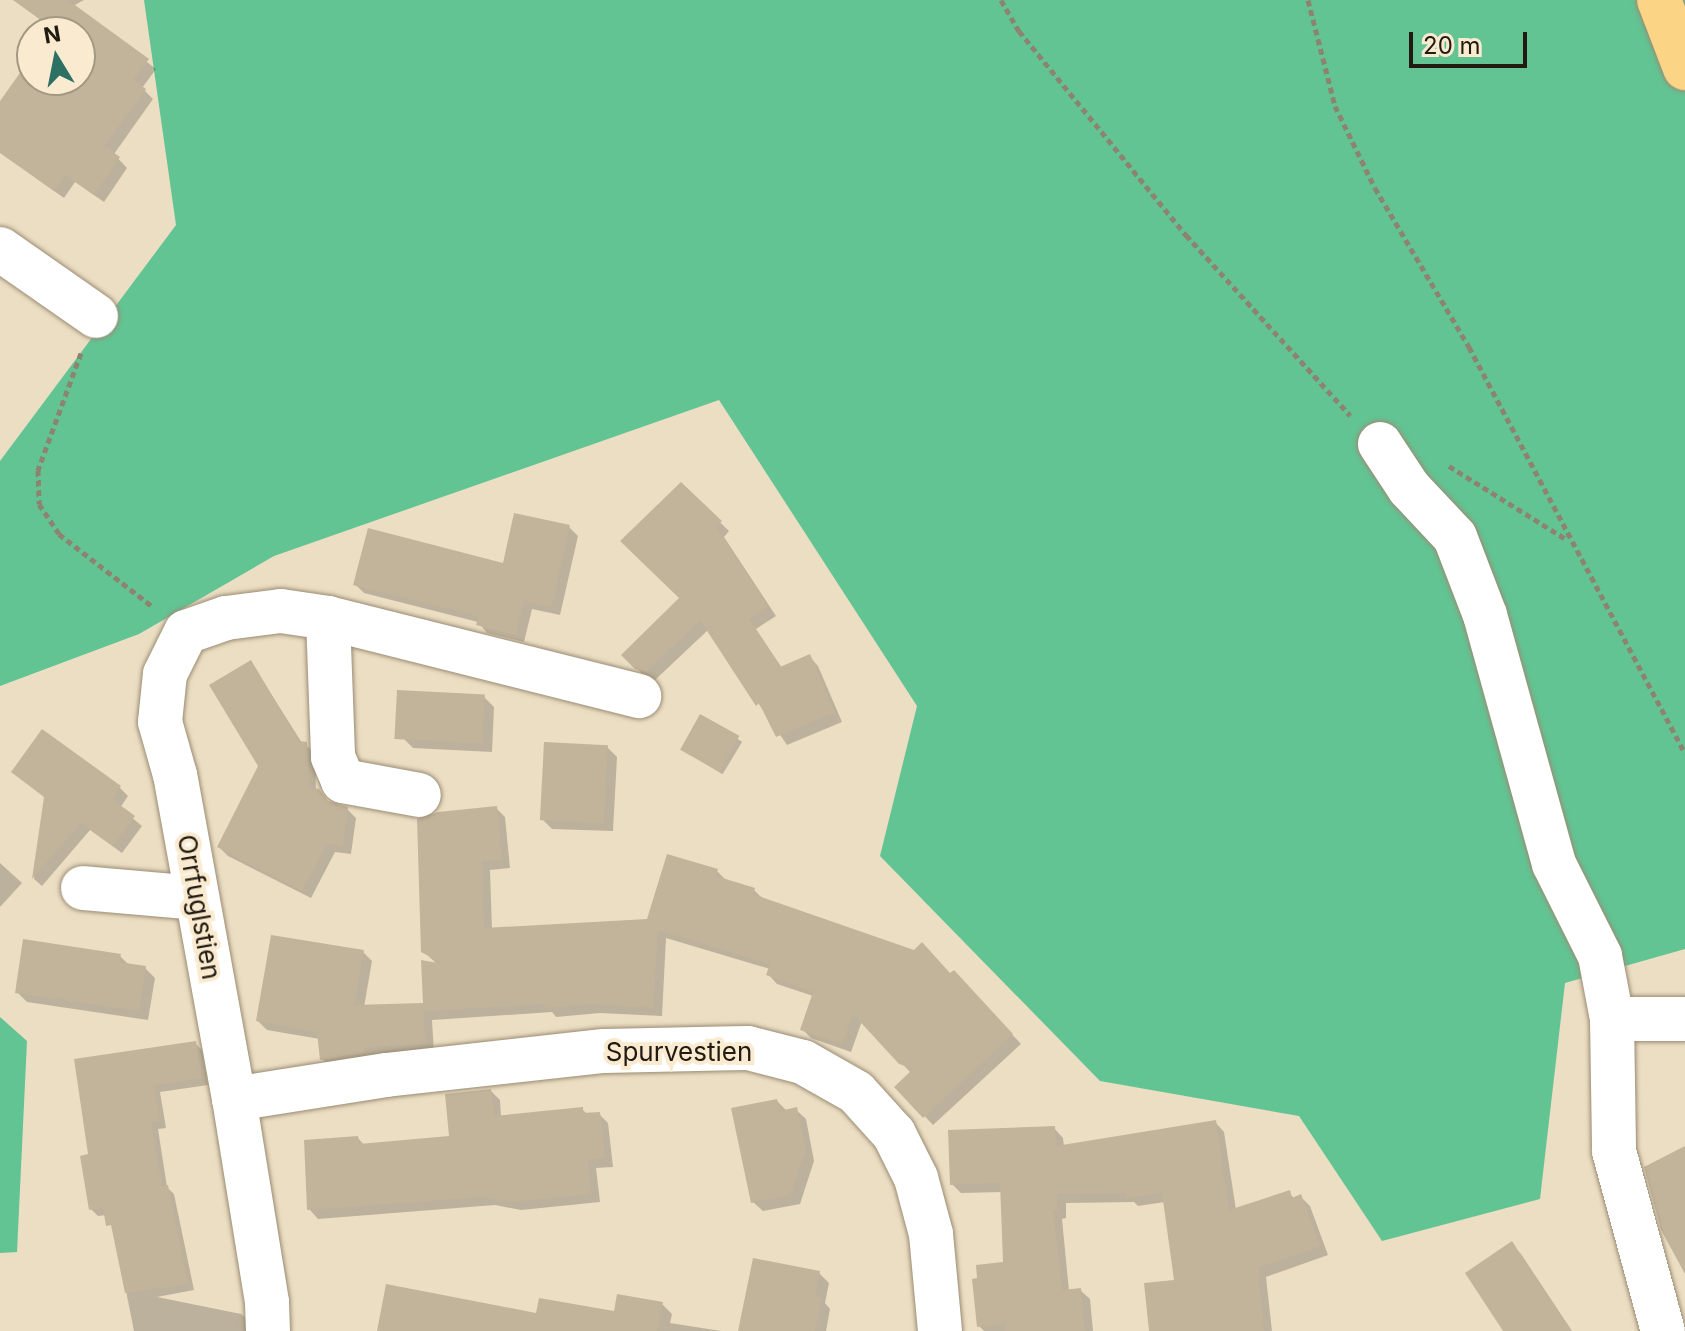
<!DOCTYPE html>
<html>
<head>
<meta charset="utf-8">
<style>
  body { margin:0 }
  #map { position:relative; width:1685px; height:1331px; overflow:hidden; background:#ecdec3; font-family:Inter,sans-serif }
  div>[style] { position:absolute }
  [style*='--x'] { left:calc(var(--x)*1px); top:calc(var(--y)*1px); width:calc(var(--w)*1px); rotate:calc(var(--a)*1deg) }
  .forest>* { inset:0; background:#62c493 }
  .shadow>* { inset:0; background:#0003; transform-origin:0 0 }
  .building>* { inset:0; background:#c2b49a; transform-origin:0 0 }
  .path>* { height:5px; margin-top:-2.5px; transform-origin:0; background:repeating-linear-gradient(90deg,#8d8371 0 6px,transparent 0 10px) }
  .roads { filter:drop-shadow(0 0 2px #9a8c74) drop-shadow(0 0 2px #9a8c74) }
  .minor>* { height:44px; margin:-22px; padding:0 22px; transform-origin:22px; border-radius:22px; background:#fff }
  .major>* { height:44px; margin:-22px; padding:0 22px; transform-origin:22px; border-radius:22px; background:#fbd485 }
  span { translate:-50% -50%; white-space:nowrap; text-align:center; line-height:1.15; -webkit-text-stroke:8px #faebd0; paint-order:stroke }
  .street-label { font-size:26px; color:#211b12 }
  .north { position:absolute; left:16px; top:16px; width:80px; height:80px; box-sizing:border-box; background:#faebd0; border:2px solid #a39884; border-radius:50%; rotate:350deg; font-size:22px; font-weight:700; line-height:32px; text-align:center; color:#211b12 }
  .north::after { content:''; display:block; margin:auto; width:28px; height:36px; background:#2d7165; clip-path:polygon(50% 0,100% 100%,50% 72%,0 100%) }
  .scale { position:absolute; left:1409px; top:32px; width:118px; height:36px; box-sizing:border-box; border:4px solid #211b12; border-top:0; padding-left:10px; font-size:24px; line-height:28px; white-space:nowrap; color:#211b12; -webkit-text-stroke:6px #faebd0; paint-order:stroke }
</style>
</head>
<body>
<div id="map">
  <div class="forest">
    <div style="clip-path:polygon(144px 0,1685px 0,1685px 949px,1565px 983px,1540px 1199px,1382px 1241px,1299px 1116px,1100px 1081px,880px 856px,917px 706px,719px 400px,274px 556px,139px 634px,0 686px,0 461px,176px 225px)"></div>
    <div style="clip-path:polygon(0 1017px,27px 1041px,17px 1252px,0 1253px)"></div>
  </div>
  <div class="shadow">
    <div style="clip-path:polygon(14px 0,84px 0,73px 6px,156px 69px,142px 88px,153px 99px,114px 154px,127px 168px,104px 202px,75px 182px,64px 198px,0 153px,0 104px,32px 59px,32px 80px,80px 80px,80px 32px,51px 32px,67px 10px,45px 23px)"></div>
    <div style="clip-path:polygon(681px 485px,729px 531px,724px 537px,776px 616px,756px 629px,782px 668px,809px 656px,818px 666px,842px 722px,787px 745px,708px 630px,655px 680px,646px 678px,624px 655px,682px 599px)"></div>
    <div style="clip-path:polygon(569px 527px,578px 536px,560px 615px,532px 609px,524px 642px,487px 633px,478px 622px,364px 593px,355px 584px,504px 565px)"></div>
    <div style="clip-path:polygon(251px 662px,302px 743px,315px 752px,316px 790px,330px 804px,347px 809px,356px 818px,351px 854px,335px 852px,311px 898px,228px 856px,219px 847px,260px 766px)"></div>
    <div style="clip-path:polygon(484px 697px,494px 707px,492px 752px,413px 748px,403px 738px)"></div>
    <div style="left:701px;top:717px;width:48px;height:38px;rotate:31deg"></div>
    <div style="clip-path:polygon(42px 732px,120px 788px,128px 796px,120px 808px,142px 826px,122px 853px,90px 830px,42px 886px,34px 879px,46px 798px,13px 772px)"></div>
    <div style="clip-path:polygon(607px 747px,617px 757px,613px 831px,552px 829px,542px 819px)"></div>
    <div style="clip-path:polygon(496px 808px,505px 817px,510px 868px,490px 870px,492px 930px,649px 921px,717px 871px,726px 880px,754px 890px,763px 899px,963px 982px,1021px 1044px,933px 1125px,897px 1087px,911px 1073px,862px 1021px,851px 1052px,811px 1038px,802px 1029px,813px 996px,777px 984px,768px 974px,770px 969px,666px 938px,662px 1016px,600px 1013px,556px 1017px,552px 1012px,432px 1020px,434px 1053px,331px 1068px,322px 1059px,320px 1039px,267px 1030px,258px 1021px,363px 952px,372px 961px,364px 1007px,425px 1005px,437px 964px,423px 951px)"></div>
    <div style="clip-path:polygon(0 863px,22px 883px,0 907px)"></div>
    <div style="clip-path:polygon(120px 956px,130px 966px,145px 968px,155px 978px,148px 1020px,27px 1002px,17px 992px)"></div>
    <div style="clip-path:polygon(195px 1043px,202px 1050px,208px 1085px,160px 1092px,166px 1128px,158px 1129px,167px 1187px,174px 1194px,194px 1290px,157px 1297px,241px 1314px,249px 1321px,250px 1331px,134px 1331px,114px 1231px,107px 1215px,98px 1216px,91px 1209px,90px 1156px,76px 1061px)"></div>
    <div style="clip-path:polygon(491px 1091px,500px 1100px,501px 1117px,582px 1109px,588px 1115px,599px 1114px,608px 1123px,613px 1167px,596px 1168px,600px 1202px,521px 1210px,495px 1205px,318px 1219px,309px 1209px,358px 1138px,365px 1146px,451px 1138px)"></div>
    <div style="clip-path:polygon(777px 1101px,787px 1111px,796px 1110px,806px 1119px,814px 1161px,800px 1204px,763px 1211px,753px 1202px)"></div>
    <div style="clip-path:polygon(1215px 1122px,1224px 1132px,1236px 1210px,1289px 1193px,1295px 1199px,1301px 1197px,1310px 1206px,1328px 1255px,1266px 1277px,1272px 1331px,1151px 1331px,1177px 1282px,1165px 1202px,1138px 1206px,1134px 1202px,1066px 1203px,1066px 1218px,1062px 1219px,1069px 1291px,1080px 1290px,1090px 1299px,1093px 1331px,984px 1331px,979px 1326px,1005px 1264px,1002px 1192px,961px 1193px,952px 1184px,1054px 1128px,1063px 1138px,1064px 1147px)"></div>
    <div style="clip-path:polygon(1511px 1244px,1521px 1254px,1572px 1331px,1505px 1331px)"></div>
    <div style="clip-path:polygon(819px 1273px,829px 1283px,825px 1303px,830px 1309px,826px 1331px,740px 1331px)"></div>
    <div style="clip-path:polygon(662px 1304px,672px 1314px,670px 1323px,721px 1331px,379px 1331px,538px 1315px,616px 1312px)"></div>
  </div>
  <div class="building">
    <div style="clip-path:polygon(13px 0,68px 0,149px 59px,133px 80px,146px 89px,104px 146px,120px 157px,94px 195px,66px 175px,54px 191px,0 152px,0 101px,32px 56px,32px 80px,80px 80px,80px 32px,49px 32px,52px 28px)"></div>
    <div style="clip-path:polygon(681px 482px,722px 521px,716px 527px,768px 606px,749px 619px,780px 667px,810px 654px,835px 712px,776px 737px,759px 703px,756px 706px,700px 620px,646px 672px,635px 669px,621px 655px,679px 598px,620px 541px)"></div>
    <div style="clip-path:polygon(514px 513px,570px 525px,551px 608px,524px 601px,516px 635px,476px 625px,478px 616px,353px 585px,368px 528px,503px 563px)"></div>
    <div style="clip-path:polygon(251px 660px,299px 741px,307px 742px,309px 787px,319px 789px,328px 801px,348px 807px,343px 846px,326px 844px,302px 891px,217px 847px,258px 766px,209px 685px)"></div>
    <div style="left:397px;top:690px;width:88px;height:49px;rotate:3deg"></div>
    <div style="left:700px;top:714px;width:45px;height:41px;rotate:29deg"></div>
    <div style="clip-path:polygon(42px 729px,121px 786px,112px 799px,135px 816px,113px 846px,81px 823px,32px 879px,44px 797px,11px 772px)"></div>
    <div style="left:544px;top:742px;width:64px;height:78px;rotate:3deg"></div>
    <div style="clip-path:polygon(497px 806px,502px 860px,482px 861px,484px 928px,647px 919px,667px 854px,718px 869px,716px 876px,755px 888px,753px 894px,914px 950px,922px 942px,950px 973px,954px 970px,1013px 1034px,923px 1118px,894px 1087px,913px 1069px,899px 1064px,853px 1014px,842px 1044px,800px 1030px,813px 992px,766px 975px,770px 964px,658px 930px,653px 1008px,590px 1004px,545px 1008px,545px 1004px,424px 1011px,425px 1044px,364px 1047px,365px 1053px,320px 1060px,317px 1032px,256px 1021px,271px 935px,364px 950px,354px 1005px,423px 1003px,421px 960px,444px 964px,421px 952px,417px 819px,438px 812px)"></div>
    <div style="clip-path:polygon(23px 939px,121px 954px,119px 962px,146px 966px,139px 1011px,15px 993px)"></div>
    <div style="clip-path:polygon(196px 1041px,202px 1078px,154px 1085px,160px 1121px,151px 1122px,162px 1186px,168px 1185px,188px 1284px,125px 1293px,111px 1225px,106px 1226px,103px 1208px,89px 1210px,80px 1156px,88px 1154px,74px 1059px)"></div>
    <div style="clip-path:polygon(491px 1089px,494px 1116px,583px 1107px,583px 1113px,600px 1112px,605px 1158px,588px 1160px,591px 1194px,511px 1202px,484px 1197px,307px 1210px,304px 1140px,358px 1136px,359px 1144px,449px 1136px,445px 1094px)"></div>
    <div style="clip-path:polygon(777px 1099px,780px 1111px,797px 1107px,806px 1150px,790px 1195px,751px 1203px,731px 1108px)"></div>
    <div style="clip-path:polygon(1216px 1120px,1229px 1210px,1290px 1190px,1292px 1198px,1301px 1194px,1320px 1246px,1258px 1268px,1264px 1331px,1149px 1331px,1144px 1283px,1174px 1280px,1162px 1193px,1127px 1198px,1126px 1193px,1057px 1194px,1058px 1210px,1053px 1210px,1062px 1290px,1081px 1288px,1085px 1331px,1006px 1331px,1005px 1324px,977px 1327px,972px 1279px,977px 1278px,976px 1265px,1003px 1262px,1000px 1183px,950px 1185px,948px 1130px,1055px 1126px,1056px 1146px)"></div>
    <div style="clip-path:polygon(1685px 1146px,1685px 1274px,1661px 1230px,1644px 1167px)"></div>
    <div style="clip-path:polygon(1512px 1241px,1539px 1283px,1571px 1331px,1503px 1331px,1465px 1273px)"></div>
    <div style="clip-path:polygon(753px 1258px,820px 1271px,815px 1296px,822px 1298px,815px 1331px,738px 1331px)"></div>
    <div style="clip-path:polygon(386px 1284px,536px 1313px,539px 1298px,614px 1311px,617px 1294px,663px 1302px,657px 1331px,377px 1331px)"></div>
  </div>
  <div class="path">
    <div style="--x:1001;--y:0;--w:36;--a:60"></div>
    <div style="--x:1019;--y:31;--w:264;--a:50.7"></div>
    <div style="--x:1186;--y:235;--w:244;--a:47.7"></div>
    <div style="--x:1308;--y:0;--w:109;--a:75.7"></div>
    <div style="--x:1335;--y:106;--w:91;--a:64"></div>
    <div style="--x:1375;--y:188;--w:185;--a:59.4"></div>
    <div style="--x:1469;--y:347;--w:460;--a:62"></div>
    <div style="--x:81;--y:353;--w:125;--a:110.2"></div>
    <div style="--x:38;--y:470;--w:34;--a:88"></div>
    <div style="--x:39;--y:504;--w:36;--a:56"></div>
    <div style="--x:59;--y:534;--w:119;--a:37.8"></div>
    <div style="--x:1449;--y:466;--w:138;--a:32"></div>
  </div>
  <div class="roads">
    <div class="minor">
      <div style="--x:0;--y:249;--w:117;--a:34.9"></div>
      <div style="--x:1380;--y:444;--w:53;--a:56.6"></div>
      <div style="--x:1409;--y:488;--w:67;--a:46.8"></div>
      <div style="--x:1455;--y:537;--w:84;--a:69"></div>
      <div style="--x:1485;--y:615;--w:258;--a:74.5"></div>
      <div style="--x:1554;--y:864;--w:103;--a:63.4"></div>
      <div style="--x:1600;--y:956;--w:64;--a:79.2"></div>
      <div style="--x:1612;--y:1019;--w:132;--a:89.1"></div>
      <div style="--x:1614;--y:1151;--w:187;--a:74.8"></div>
      <div style="--x:328;--y:618;--w:139;--a:87.9"></div>
      <div style="--x:333;--y:757;--w:26;--a:67"></div>
      <div style="--x:343;--y:781;--w:77;--a:10.4"></div>
      <div style="--x:83;--y:888;--w:114;--a:5"></div>
      <div style="--x:1612;--y:1019;--w:73;--a:0"></div>
      <div style="--x:234;--y:1099;--w:154;--a:-9"></div>
      <div style="--x:386;--y:1075;--w:219;--a:-6.3"></div>
      <div style="--x:604;--y:1051;--w:144;--a:-1.2"></div>
      <div style="--x:748;--y:1048;--w:57;--a:14.3"></div>
      <div style="--x:803;--y:1062;--w:61;--a:29.5"></div>
      <div style="--x:856;--y:1092;--w:57;--a:47.9"></div>
      <div style="--x:894;--y:1134;--w:49;--a:63.4"></div>
      <div style="--x:916;--y:1178;--w:58;--a:75"></div>
      <div style="--x:931;--y:1234;--w:97;--a:84.7"></div>
      <div style="--x:268;--y:1331;--w:29;--a:-92"></div>
      <div style="--x:267;--y:1302;--w:206;--a:-99.2"></div>
      <div style="--x:234;--y:1099;--w:329;--a:-100.3"></div>
      <div style="--x:175;--y:775;--w:55;--a:-105.8"></div>
      <div style="--x:160;--y:722;--w:48;--a:-84.1"></div>
      <div style="--x:165;--y:674;--w:47;--a:-63.4"></div>
      <div style="--x:186;--y:632;--w:42;--a:-19.3"></div>
      <div style="--x:226;--y:618;--w:55;--a:-7.3"></div>
      <div style="--x:281;--y:611;--w:48;--a:8.5"></div>
      <div style="--x:328;--y:618;--w:321;--a:14.1"></div>
    </div>
    <div class="major">
      <div style="--x:1659;--y:0;--w:73;--a:69.1"></div>
    </div>
  </div>
  <div class="street-label">
    <span style="left:199px;top:907px;rotate:80deg">Orrfuglstien</span>
    <span style="left:679px;top:1052px">Spurvestien</span>
  </div>
  <div class="north">N</div>
  <div class="scale">20 m</div>
</div>
</body>
</html>
